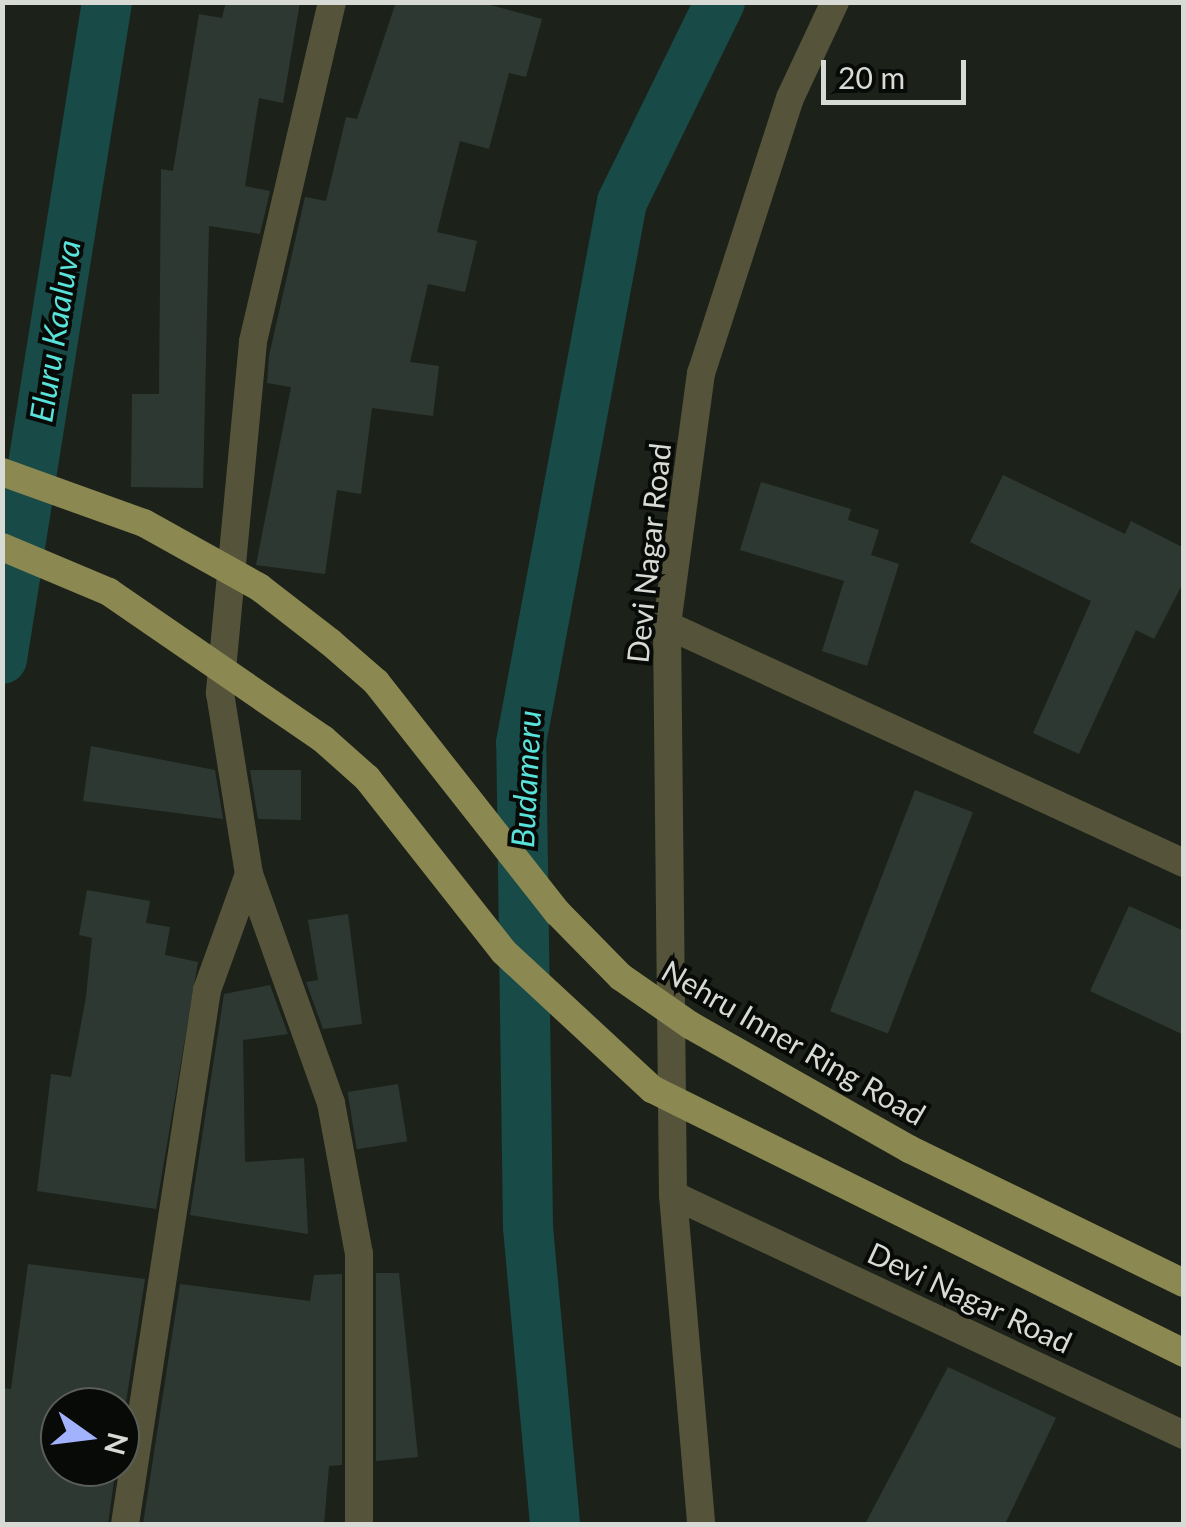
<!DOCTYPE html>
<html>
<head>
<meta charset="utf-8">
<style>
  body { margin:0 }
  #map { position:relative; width:1186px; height:1527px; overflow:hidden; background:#1c2219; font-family:Lato,sans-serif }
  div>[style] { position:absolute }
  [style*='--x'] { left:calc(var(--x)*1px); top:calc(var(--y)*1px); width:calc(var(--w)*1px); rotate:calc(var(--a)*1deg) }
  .canal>* { height:50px; margin:-25px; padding:0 25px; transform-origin:25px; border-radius:25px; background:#184a48 }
  .building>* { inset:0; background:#2e3832; transform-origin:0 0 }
  .minor>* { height:28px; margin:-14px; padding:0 14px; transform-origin:14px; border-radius:14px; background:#55543a }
  .tertiary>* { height:28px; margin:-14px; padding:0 14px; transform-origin:14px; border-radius:14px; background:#55543a }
  .primary>* { height:28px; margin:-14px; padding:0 14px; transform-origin:14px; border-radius:14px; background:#8b8851 }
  span { translate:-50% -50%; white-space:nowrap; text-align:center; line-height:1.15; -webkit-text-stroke:8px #080a07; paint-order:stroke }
  .street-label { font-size:30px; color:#d7dad5 }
  .water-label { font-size:32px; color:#58e2da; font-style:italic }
  .frame { position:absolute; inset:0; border:5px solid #d7dad5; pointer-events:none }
  .north { position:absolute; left:40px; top:1387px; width:100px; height:100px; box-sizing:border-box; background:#080a07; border:2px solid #5b5d59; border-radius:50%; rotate:104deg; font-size:28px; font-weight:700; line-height:40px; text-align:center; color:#d7dad5 }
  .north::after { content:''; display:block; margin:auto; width:35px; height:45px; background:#a2b2fd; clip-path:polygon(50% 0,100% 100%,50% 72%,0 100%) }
  .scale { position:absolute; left:821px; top:60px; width:145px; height:45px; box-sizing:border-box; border:5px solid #d7dad5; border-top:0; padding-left:12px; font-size:30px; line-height:35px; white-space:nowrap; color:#d7dad5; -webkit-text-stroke:8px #080a07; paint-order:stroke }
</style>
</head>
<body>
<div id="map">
  <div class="canal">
    <div style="--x:2;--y:659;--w:665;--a:-80.92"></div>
    <div style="--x:555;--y:1524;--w:298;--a:-95.2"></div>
    <div style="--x:528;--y:1227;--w:484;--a:-90.8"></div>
    <div style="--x:521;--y:743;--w:550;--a:-79.43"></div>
    <div style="--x:622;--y:202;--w:223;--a:-63.9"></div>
  </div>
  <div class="building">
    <div style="clip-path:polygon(226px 2px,300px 2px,283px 103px,259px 98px,245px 186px,270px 191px,260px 234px,209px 226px,203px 488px,131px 487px,132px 394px,159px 394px,161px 169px,173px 171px,199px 14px,222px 18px)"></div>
    <div style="clip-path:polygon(396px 2px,479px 2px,542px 19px,526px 77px,509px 73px,489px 149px,460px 141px,437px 232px,477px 241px,465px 292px,428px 284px,410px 362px,439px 366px,433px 416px,372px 408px,361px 494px,337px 490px,325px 574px,256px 565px,291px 387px,267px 383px,269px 356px,305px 197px,326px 201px,346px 117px,357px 119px)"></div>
    <div style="clip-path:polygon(1003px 475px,1125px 534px,1131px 521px,1184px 548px,1184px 581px,1154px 639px,1136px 630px,1079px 754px,1033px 733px,1091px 601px,970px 542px)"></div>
    <div style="clip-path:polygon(761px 482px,851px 509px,848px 520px,879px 530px,871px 555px,899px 564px,867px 666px,822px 651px,844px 581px,740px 550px)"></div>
    <div style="clip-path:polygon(91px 746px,215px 770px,223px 819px,83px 801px)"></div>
    <div style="clip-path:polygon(250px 770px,301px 770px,301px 820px,258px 819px)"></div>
    <div style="left:915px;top:790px;width:62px;height:237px;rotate:21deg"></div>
    <div style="clip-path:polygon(87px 890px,150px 901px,146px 923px,170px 927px,165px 955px,198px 962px,156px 1209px,37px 1191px,51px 1074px,71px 1077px,86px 997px,92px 938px,79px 935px)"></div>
    <div style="clip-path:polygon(1129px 906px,1184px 931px,1184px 1035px,1090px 991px)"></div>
    <div style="clip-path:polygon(348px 914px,362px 1024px,323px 1029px,306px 982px,318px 980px,308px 920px)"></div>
    <div style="clip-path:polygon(270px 985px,288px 1034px,243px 1040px,245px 1162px,304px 1158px,308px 1234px,190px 1215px,224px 994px)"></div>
    <div style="left:398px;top:1084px;width:58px;height:51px;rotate:81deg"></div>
    <div style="clip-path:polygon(28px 1264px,145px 1279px,120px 1441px,120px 1407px,60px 1407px,60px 1467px,116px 1467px,108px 1524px,2px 1524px,2px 1388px,11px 1389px)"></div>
    <div style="clip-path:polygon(376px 1273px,399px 1273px,418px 1457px,376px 1461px)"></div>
    <div style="clip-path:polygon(342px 1274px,342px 1465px,329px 1466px,324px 1524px,143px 1524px,180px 1284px,310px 1301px,314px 1275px)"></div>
    <div style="clip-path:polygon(948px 1367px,1056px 1418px,1005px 1524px,865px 1524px)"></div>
  </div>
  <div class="minor">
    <div style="--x:332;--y:2;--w:349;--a:103.1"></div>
    <div style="--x:253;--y:342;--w:353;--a:95.4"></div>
    <div style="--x:220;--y:693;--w:183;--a:80.9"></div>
    <div style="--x:249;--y:874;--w:243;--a:70.3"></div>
    <div style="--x:331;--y:1103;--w:154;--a:79.5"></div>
    <div style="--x:359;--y:1254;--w:270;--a:90"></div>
    <div style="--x:667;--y:625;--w:569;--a:24.72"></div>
    <div style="--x:673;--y:1195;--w:330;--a:85.1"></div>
    <div style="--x:125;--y:1524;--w:540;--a:-81.27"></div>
    <div style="--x:207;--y:990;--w:123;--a:-70.1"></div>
  </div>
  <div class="tertiary">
    <div style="--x:835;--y:2;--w:106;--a:115.1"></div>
    <div style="--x:790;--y:98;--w:289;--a:107.9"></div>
    <div style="--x:701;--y:373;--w:254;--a:97.7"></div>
    <div style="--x:667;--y:625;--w:570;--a:89.4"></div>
    <div style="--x:673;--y:1195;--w:565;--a:25.16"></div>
  </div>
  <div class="primary">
    <div style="--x:2;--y:472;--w:151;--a:19.8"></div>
    <div style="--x:144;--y:523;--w:132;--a:29.1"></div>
    <div style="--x:259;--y:587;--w:90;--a:37.8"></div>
    <div style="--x:330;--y:642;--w:61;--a:41"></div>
    <div style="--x:376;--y:682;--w:294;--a:51.8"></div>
    <div style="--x:558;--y:913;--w:90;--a:45.5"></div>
    <div style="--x:621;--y:977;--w:84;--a:34.8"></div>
    <div style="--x:690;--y:1025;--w:252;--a:29.5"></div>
    <div style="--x:909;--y:1149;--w:306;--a:26"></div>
    <div style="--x:2;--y:547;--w:116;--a:22.8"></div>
    <div style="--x:109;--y:592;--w:260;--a:34.5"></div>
    <div style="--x:323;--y:739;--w:59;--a:41.6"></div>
    <div style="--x:367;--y:778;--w:221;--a:51.8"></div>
    <div style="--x:504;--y:952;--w:202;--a:42.8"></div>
    <div style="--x:652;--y:1089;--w:594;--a:26.39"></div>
  </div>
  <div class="street-label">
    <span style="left:648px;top:553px;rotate:-84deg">Devi Nagar Road</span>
    <span style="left:794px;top:1042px;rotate:30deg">Nehru Inner Ring Road</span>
    <span style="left:970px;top:1297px;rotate:25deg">Devi Nagar Road</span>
  </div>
  <div class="water-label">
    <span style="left:55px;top:331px;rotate:-81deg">Eluru Kaaluva</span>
    <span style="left:526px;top:779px;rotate:-87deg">Budameru</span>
  </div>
  <div class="frame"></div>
  <div class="north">N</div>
  <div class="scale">20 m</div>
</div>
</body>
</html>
